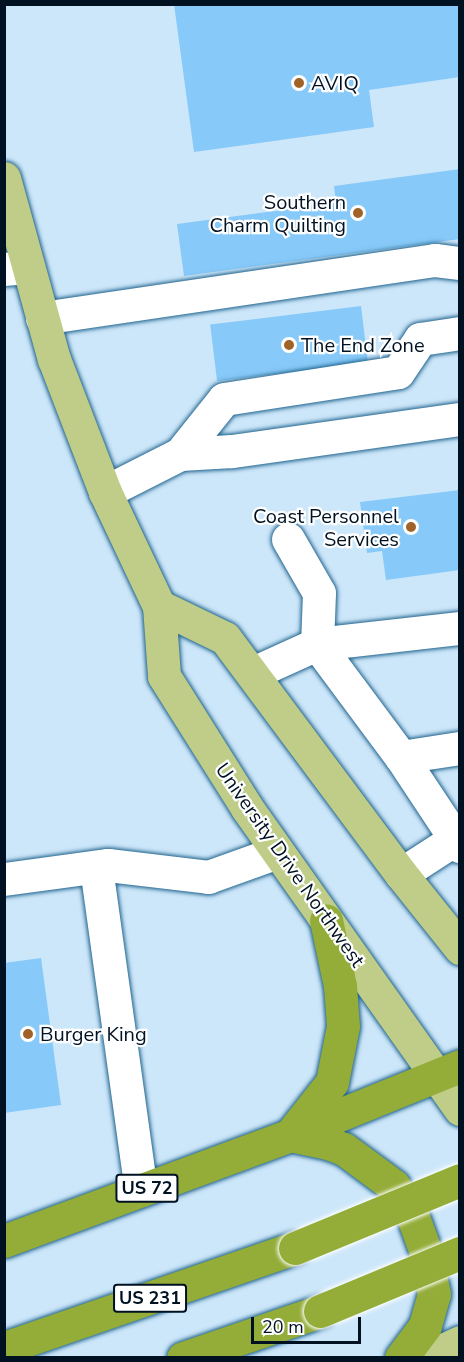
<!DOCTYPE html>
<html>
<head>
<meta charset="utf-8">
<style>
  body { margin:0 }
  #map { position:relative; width:464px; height:1362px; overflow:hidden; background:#cde7fa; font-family:"Nunito Sans",sans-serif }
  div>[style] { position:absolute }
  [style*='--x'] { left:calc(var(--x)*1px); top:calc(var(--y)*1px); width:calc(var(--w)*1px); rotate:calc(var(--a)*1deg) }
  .building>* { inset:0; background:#87c9f8; transform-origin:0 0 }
  .roads { filter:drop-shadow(0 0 2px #20648e) drop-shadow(0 0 2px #20648e) }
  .minor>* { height:33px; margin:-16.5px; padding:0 16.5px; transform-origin:16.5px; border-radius:16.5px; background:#fff }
  .major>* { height:33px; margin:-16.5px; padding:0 16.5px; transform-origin:16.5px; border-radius:16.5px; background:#bfcd88 }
  .highway>* { height:33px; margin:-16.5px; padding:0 16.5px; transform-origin:16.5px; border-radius:16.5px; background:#94ac38 }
  .bridges { filter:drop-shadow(0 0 2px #fff) drop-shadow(0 0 2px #fff) }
  .highway-bridge>* { height:33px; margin:-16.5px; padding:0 16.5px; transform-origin:16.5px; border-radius:16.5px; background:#94ac38 }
  .dots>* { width:16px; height:16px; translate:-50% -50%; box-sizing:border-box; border:3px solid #fff; border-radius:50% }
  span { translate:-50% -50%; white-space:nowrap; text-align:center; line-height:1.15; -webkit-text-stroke:4.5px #fff; paint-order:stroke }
  .shield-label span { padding:2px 4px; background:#fff; border:2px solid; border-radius:4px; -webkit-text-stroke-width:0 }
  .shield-label { font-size:18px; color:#001222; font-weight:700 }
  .poi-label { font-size:20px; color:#001222 }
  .left { translate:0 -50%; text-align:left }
  .right { translate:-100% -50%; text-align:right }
  .street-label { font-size:20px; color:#001222 }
  .frame { position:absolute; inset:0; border:6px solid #001222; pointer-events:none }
  .scale { position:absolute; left:251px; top:1317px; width:110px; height:27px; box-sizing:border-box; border:3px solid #001222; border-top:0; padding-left:8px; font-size:18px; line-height:21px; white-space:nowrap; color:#001222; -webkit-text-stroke:4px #fff; paint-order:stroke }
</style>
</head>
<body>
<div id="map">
  <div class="building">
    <div style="clip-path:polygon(174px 4px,460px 4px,460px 77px,369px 90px,374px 127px,194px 152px)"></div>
    <div style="clip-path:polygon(460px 169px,460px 239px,184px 276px,177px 224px,336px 203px,334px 186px)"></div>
    <div style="left:361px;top:306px;width:57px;height:152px;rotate:83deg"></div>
    <div style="clip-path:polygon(460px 490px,460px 570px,386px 580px,382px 551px,367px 553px,360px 502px)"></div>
    <div style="clip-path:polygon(41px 958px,61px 1105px,4px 1113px,4px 963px)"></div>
  </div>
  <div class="roads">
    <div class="minor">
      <div style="--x:4;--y:269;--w:23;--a:-5"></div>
      <div style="--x:42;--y:318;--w:397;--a:-8.4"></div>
      <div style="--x:435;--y:260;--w:25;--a:7"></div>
      <div style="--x:180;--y:454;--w:70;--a:-51.3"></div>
      <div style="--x:224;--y:399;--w:176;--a:-8.8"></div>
      <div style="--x:398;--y:372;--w:40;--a:-56"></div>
      <div style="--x:420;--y:339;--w:40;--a:-8.5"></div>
      <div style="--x:105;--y:492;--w:84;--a:-26.9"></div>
      <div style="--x:180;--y:454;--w:52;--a:-3.3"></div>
      <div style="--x:232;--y:451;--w:230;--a:-8"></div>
      <div style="--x:288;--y:539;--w:62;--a:60.1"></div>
      <div style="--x:319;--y:593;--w:51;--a:92.2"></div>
      <div style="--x:317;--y:644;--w:141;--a:53.4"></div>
      <div style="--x:401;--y:757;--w:60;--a:-8.7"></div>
      <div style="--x:253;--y:673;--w:70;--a:-24.4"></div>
      <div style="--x:317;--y:644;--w:144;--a:-6.4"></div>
      <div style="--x:401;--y:757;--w:107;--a:56.5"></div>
      <div style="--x:96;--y:867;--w:326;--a:82.1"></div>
      <div style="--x:401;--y:874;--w:64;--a:-32.9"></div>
      <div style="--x:4;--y:879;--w:105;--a:-7.7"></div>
      <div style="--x:108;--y:865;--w:101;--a:6.8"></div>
      <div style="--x:208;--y:877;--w:74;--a:-19.7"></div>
    </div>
    <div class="major">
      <div style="--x:4;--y:178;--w:188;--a:74.6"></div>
      <div style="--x:54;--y:359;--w:142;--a:69"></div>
      <div style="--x:105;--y:492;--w:126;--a:64.7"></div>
      <div style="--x:159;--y:606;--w:70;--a:85.9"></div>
      <div style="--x:164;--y:676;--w:156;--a:57.8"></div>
      <div style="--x:247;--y:808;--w:369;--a:54.7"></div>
      <div style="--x:159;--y:606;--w:73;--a:25.9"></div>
      <div style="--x:225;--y:638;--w:294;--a:53.3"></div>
      <div style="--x:401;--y:874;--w:95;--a:51.4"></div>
      <div style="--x:426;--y:1358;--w:38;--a:-25"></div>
    </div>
    <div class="highway">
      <div style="--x:291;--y:1134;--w:66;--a:-51.7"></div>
      <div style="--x:332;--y:1082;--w:57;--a:-78.9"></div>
      <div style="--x:343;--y:1026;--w:40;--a:-94.3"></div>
      <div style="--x:340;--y:986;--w:67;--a:-102"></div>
      <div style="--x:290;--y:1135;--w:39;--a:12"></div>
      <div style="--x:328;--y:1143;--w:17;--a:21"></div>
      <div style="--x:344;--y:1149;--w:62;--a:36.5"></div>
      <div style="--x:394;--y:1186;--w:36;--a:58"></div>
      <div style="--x:413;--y:1217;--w:35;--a:70"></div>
      <div style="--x:425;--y:1250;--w:45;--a:78.4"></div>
      <div style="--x:434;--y:1294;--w:33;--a:106"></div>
      <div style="--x:425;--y:1326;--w:40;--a:127"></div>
      <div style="--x:4;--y:1241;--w:305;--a:-20.3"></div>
      <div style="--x:290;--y:1135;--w:183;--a:-22.1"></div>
      <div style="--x:4;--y:1348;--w:308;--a:-19"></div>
      <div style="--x:183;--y:1358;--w:145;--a:-18.9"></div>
    </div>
  </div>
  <div class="bridges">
    <div class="highway-bridge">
      <div style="--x:295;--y:1248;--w:178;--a:-22.4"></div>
      <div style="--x:320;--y:1311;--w:152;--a:-22.5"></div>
    </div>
  </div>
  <div class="dots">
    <div style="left:299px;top:83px;background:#a16228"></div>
    <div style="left:358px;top:213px;background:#a16228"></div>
    <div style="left:289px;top:345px;background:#a16228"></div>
    <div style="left:411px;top:527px;background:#a16228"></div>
    <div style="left:28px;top:1034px;background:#a16228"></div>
  </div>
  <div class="shield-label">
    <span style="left:147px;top:1188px">US 72</span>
    <span style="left:150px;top:1298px">US 231</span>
  </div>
  <div class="poi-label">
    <span class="left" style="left:311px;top:83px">AVIQ</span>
    <span class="right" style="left:346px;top:214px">Southern<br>Charm Quilting</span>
    <span class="left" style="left:301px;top:345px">The End Zone</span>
    <span class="right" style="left:399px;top:528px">Coast Personnel<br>Services</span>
    <span class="left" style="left:40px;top:1034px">Burger King</span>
  </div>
  <div class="street-label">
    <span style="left:290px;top:865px;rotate:55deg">University Drive Northwest</span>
  </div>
  <div class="frame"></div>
  <div class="scale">20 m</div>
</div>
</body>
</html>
